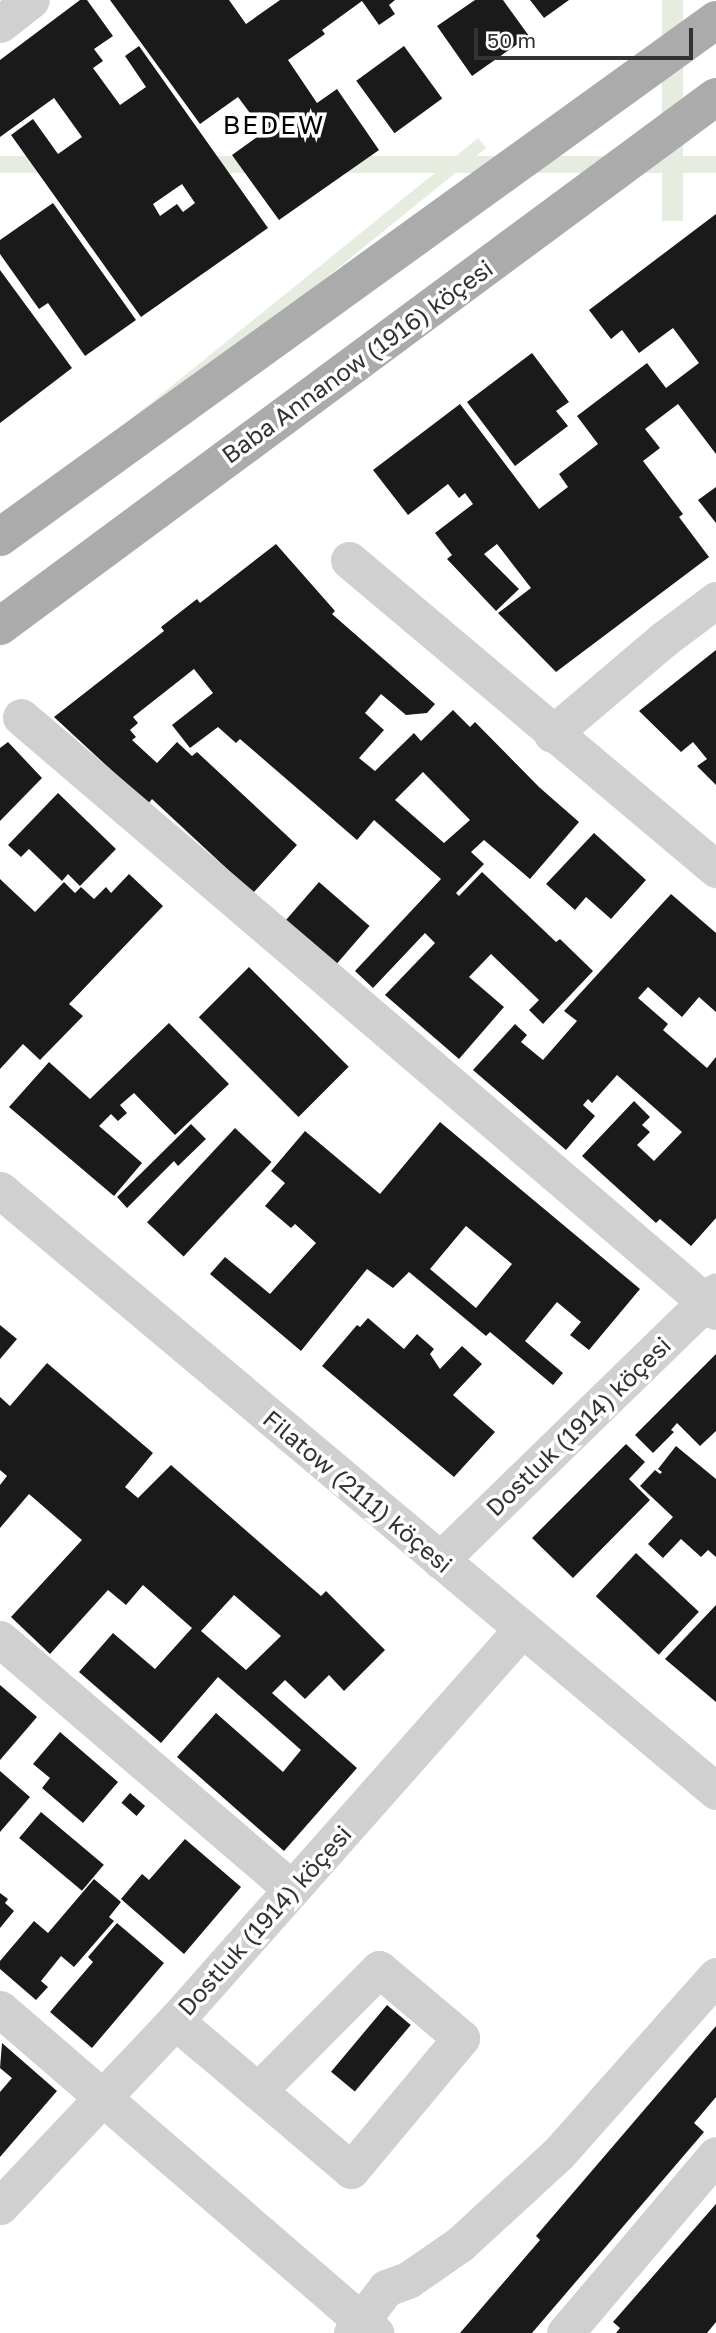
<!DOCTYPE html>
<html>
<head>
<meta charset="utf-8">
<style>
  body { margin:0 }
  #map { position:relative; width:716px; height:2333px; overflow:hidden; background:#fff; font-family:"Golos Text",sans-serif }
  div>[style] { position:absolute }
  [style*='--x'] { left:calc(var(--x)*1px); top:calc(var(--y)*1px); width:calc(var(--w)*1px); rotate:calc(var(--a)*1deg) }
  .green>* { inset:0; background:#e6ecdf; transform-origin:0 0 }
  .building>* { inset:0; background:#1a1a1a; transform-origin:0 0 }
  .minor>* { height:37px; margin:-18.5px; padding:0 18.5px; transform-origin:18.5px; border-radius:18.5px; background:#d0d0d0 }
  .major>* { height:38px; margin:-19px; padding:0 19px; transform-origin:19px; border-radius:19px; background:#ababab }
  span { translate:-50% -50%; white-space:nowrap; text-align:center; line-height:1.15; -webkit-text-stroke:7px #fff; paint-order:stroke }
  .street-label { font-size:24px; color:#333 }
  .neighbourhood-label { font-size:26px; color:#000; letter-spacing:2px }
  .scale { position:absolute; left:474px; top:28px; width:219px; height:32px; box-sizing:border-box; border:4px solid #333; border-top:0; padding-left:9px; font-size:21px; line-height:24px; white-space:nowrap; color:#333; -webkit-text-stroke:5px #fff; paint-order:stroke }
</style>
</head>
<body>
<div id="map">
  <div class="green">
    <div style="left:662px;top:0;width:21px;height:221px"></div>
    <div style="left:478px;top:138px;width:13px;height:597px;rotate:51deg"></div>
    <div style="left:716px;top:156px;width:17px;height:893px;rotate:90deg"></div>
  </div>
  <div class="building">
    <div style="clip-path:polygon(evenodd,80px 0,87px 0,113px 36px,94px 49px,103px 61px,93px 68px,120px 105px,146px 87px,125px 56px,139px 46px,268px 228px,141px 317px,11px 135px,33px 119px,58px 154px,82px 137px,54px 98px,0 137px,0 60px,80px 0,182px 184px,195px 203px,183px 212px,177px 204px,160px 216px,153px 204px,182px 184px)"></div>
    <div style="clip-path:polygon(110px 0,229px 0,246px 24px,280px 0,395px 0,389px 5px,395px 14px,379px 25px,362px 1px,322px 30px,325px 34px,288px 60px,317px 103px,337px 89px,379px 150px,279px 220px,232px 155px,264px 132px,238px 97px,200px 124px)"></div>
    <div style="clip-path:polygon(475px 0,503px 0,529px 36px,472px 76px,437px 26px)"></div>
    <div style="clip-path:polygon(530px 0,569px 0,544px 18px)"></div>
    <div style="left:404px;top:46px;width:65px;height:59px;rotate:54deg"></div>
    <div style="clip-path:polygon(53px 203px,136px 320px,85px 356px,48px 303px,39px 309px,0 254px,0 240px)"></div>
    <div style="clip-path:polygon(716px 214px,716px 454px,678px 404px,645px 429px,660px 448px,643px 461px,683px 514px,679px 517px,709px 557px,556px 672px,498px 613px,531px 588px,497px 544px,484px 554px,519px 589px,496px 611px,447px 559px,452px 555px,435px 533px,473px 504px,465px 493px,459px 498px,448px 484px,408px 515px,373px 470px,460px 404px,539px 509px,568px 487px,559px 474px,598px 444px,577px 416px,647px 363px,666px 388px,699px 363px,673px 328px,639px 353px,622px 330px,611px 339px,589px 310px)"></div>
    <div style="clip-path:polygon(0 270px,72px 368px,0 423px)"></div>
    <div style="clip-path:polygon(532px 353px,569px 402px,556px 411px,568px 426px,515px 466px,467px 402px)"></div>
    <div style="clip-path:polygon(716px 487px,716px 523px,698px 500px)"></div>
    <div style="clip-path:polygon(evenodd,276px 544px,335px 611px,332px 614px,435px 704px,427px 713px,406px 715px,381px 694px,365px 713px,384px 730px,359px 758px,375px 771px,414px 733px,421px 741px,453px 710px,470px 727px,475px 722px,539px 787px,579px 822px,530px 879px,484px 840px,471px 852px,484px 864px,456px 893px,459px 896px,482px 872px,556px 942px,560px 939px,593px 971px,543px 1024px,529px 1010px,539px 1000px,491px 954px,469px 977px,504px 1007px,459px 1059px,385px 995px,435px 943px,425px 933px,373px 988px,355px 971px,441px 879px,374px 820px,357px 840px,240px 739px,236px 743px,218px 727px,190px 748px,172px 725px,213px 693px,194px 669px,133px 717px,138px 723px,130px 730px,136px 737px,132px 740px,157px 763px,177px 742px,192px 756px,197px 752px,297px 845px,253px 893px,152px 799px,148px 804px,54px 717px,164px 631px,161px 627px,197px 599px,200px 603px,276px 544px,423px 772px,470px 820px,444px 843px,395px 800px,423px 772px)"></div>
    <div style="clip-path:polygon(716px 650px,716px 785px,697px 766px,707px 759px,693px 742px,681px 752px,639px 711px)"></div>
    <div style="clip-path:polygon(8px 742px,42px 778px,0 821px,0 748px)"></div>
    <div style="clip-path:polygon(58px 793px,116px 849px,80px 886px,68px 874px,62px 881px,29px 849px,21px 857px,8px 845px)"></div>
    <div style="clip-path:polygon(594px 833px,646px 880px,611px 919px,586px 897px,575px 910px,546px 884px)"></div>
    <div style="clip-path:polygon(129px 874px,163px 906px,69px 1004px,83px 1016px,40px 1060px,23px 1044px,0 1069px,0 879px,35px 912px,64px 882px,75px 893px,81px 887px,94px 899px,106px 887px,111px 893px)"></div>
    <div style="left:319px;top:882px;width:67px;height:52px;rotate:41deg"></div>
    <div style="clip-path:polygon(671px 894px,716px 933px,716px 1012px,699px 997px,682px 1017px,648px 987px,638px 998px,668px 1024px,663px 1030px,707px 1068px,716px 1057px,716px 1218px,691px 1246px,660px 1219px,656px 1223px,582px 1156px,634px 1101px,650px 1117px,642px 1125px,650px 1132px,637px 1145px,654px 1161px,682px 1132px,617px 1075px,592px 1103px,588px 1099px,583px 1105px,595px 1116px,566px 1150px,473px 1070px,515px 1024px,527px 1035px,521px 1042px,543px 1060px,577px 1021px,564px 1011px)"></div>
    <div style="left:249px;top:967px;width:141px;height:71px;rotate:45deg"></div>
    <div style="clip-path:polygon(169px 1023px,229px 1084px,175px 1135px,134px 1093px,120px 1105px,127px 1113px,118px 1121px,111px 1114px,99px 1126px,142px 1163px,114px 1196px,9px 1107px,49px 1062px,90px 1099px)"></div>
    <div style="clip-path:polygon(evenodd,440px 1122px,640px 1289px,589px 1350px,570px 1335px,581px 1322px,557px 1302px,525px 1341px,563px 1373px,553px 1385px,490px 1332px,486px 1336px,409px 1272px,393px 1288px,367px 1269px,301px 1351px,210px 1274px,225px 1257px,270px 1294px,316px 1243px,295px 1224px,291px 1228px,265px 1206px,285px 1183px,271px 1171px,305px 1131px,380px 1194px,440px 1122px,466px 1226px,512px 1264px,476px 1308px,430px 1269px,466px 1226px)"></div>
    <div style="clip-path:polygon(191px 1124px,206px 1139px,178px 1166px,174px 1161px,127px 1208px,117px 1197px)"></div>
    <div style="left:235px;top:1128px;width:50px;height:129px;rotate:43deg"></div>
    <div style="clip-path:polygon(368px 1318px,404px 1349px,417px 1334px,434px 1349px,430px 1354px,440px 1369px,462px 1346px,482px 1364px,453px 1395px,495px 1432px,454px 1477px,322px 1366px,357px 1325px,360px 1327px)"></div>
    <div style="clip-path:polygon(0 1325px,17px 1339px,0 1359px)"></div>
    <div style="clip-path:polygon(716px 1354px,716px 1431px,700px 1446px,677px 1423px,671px 1430px,674px 1432px,653px 1453px,635px 1435px)"></div>
    <div style="clip-path:polygon(evenodd,47px 1363px,153px 1453px,125px 1487px,138px 1498px,171px 1465px,321px 1596px,326px 1591px,385px 1650px,344px 1691px,329px 1675px,305px 1699px,285px 1680px,272px 1693px,357px 1768px,284px 1851px,177px 1757px,216px 1713px,283px 1772px,301px 1750px,257px 1711px,218px 1677px,161px 1743px,79px 1672px,113px 1633px,155px 1669px,192px 1628px,143px 1585px,126px 1605px,108px 1590px,50px 1654px,11px 1617px,82px 1540px,29px 1494px,0 1528px,0 1485px,7px 1476px,0 1470px,0 1397px,10px 1406px,47px 1363px,234px 1595px,281px 1636px,246px 1670px,201px 1631px,234px 1595px)"></div>
    <div style="clip-path:polygon(626px 1444px,645px 1462px,629px 1479px,650px 1500px,573px 1578px,532px 1538px)"></div>
    <div style="clip-path:polygon(676px 1446px,716px 1479px,716px 1557px,708px 1550px,701px 1557px,681px 1539px,663px 1558px,648px 1544px,673px 1517px,640px 1486px,655px 1470px,660px 1474px,662px 1472px,658px 1469px)"></div>
    <div style="left:636px;top:1553px;width:86px;height:59px;rotate:43deg"></div>
    <div style="clip-path:polygon(716px 1605px,716px 1702px,665px 1659px)"></div>
    <div style="clip-path:polygon(0 1685px,37px 1717px,0 1760px)"></div>
    <div style="clip-path:polygon(60px 1732px,118px 1782px,83px 1823px,42px 1788px,50px 1778px,33px 1764px)"></div>
    <div style="clip-path:polygon(0 1771px,30px 1797px,0 1832px)"></div>
    <div style="left:130px;top:1793px;width:20px;height:13px;rotate:41deg"></div>
    <div style="left:41px;top:1812px;width:82px;height:34px;rotate:40deg"></div>
    <div style="clip-path:polygon(185px 1839px,241px 1887px,184px 1954px,121px 1899px,142px 1874px,149px 1880px)"></div>
    <div style="clip-path:polygon(94px 1879px,121px 1902px,109px 1917px,114px 1921px,74px 1967px,61px 1956px,41px 1981px,48px 1987px,36px 2000px,0 1969px,0 1961px,34px 1921px,48px 1933px)"></div>
    <div style="clip-path:polygon(0 1893px,8px 1899px,5px 1903px,14px 1911px,0 1928px)"></div>
    <div style="clip-path:polygon(117px 1923px,164px 1963px,92px 2048px,50px 2012px,93px 1962px,88px 1957px)"></div>
    <div style="left:387px;top:2005px;width:31px;height:87px;rotate:40deg"></div>
    <div style="clip-path:polygon(716px 2026px,716px 2097px,694px 2123px,704px 2132px,532px 2333px,460px 2333px,540px 2240px,536px 2236px)"></div>
    <div style="clip-path:polygon(2px 2043px,57px 2091px,0 2157px,0 2092px,12px 2078px,0 2068px)"></div>
    <div style="clip-path:polygon(716px 2204px,716px 2322px,707px 2333px,616px 2333px,620px 2328px,613px 2322px)"></div>
  </div>
  <div class="minor">
    <div style="--x:0;--y:24;--w:39;--a:-38"></div>
    <div style="--x:349;--y:560;--w:480;--a:40.1"></div>
    <div style="--x:21;--y:717;--w:914;--a:40.52"></div>
    <div style="--x:552;--y:734;--w:147;--a:-40.3"></div>
    <div style="--x:664;--y:639;--w:65;--a:-36.9"></div>
    <div style="--x:0;--y:1190;--w:935;--a:40.01"></div>
    <div style="--x:440;--y:1560;--w:385;--a:-44.2"></div>
    <div style="--x:0;--y:1639;--w:384;--a:40.6"></div>
    <div style="--x:0;--y:2009;--w:496;--a:40.8"></div>
    <div style="--x:175;--y:2021;--w:40;--a:40"></div>
    <div style="--x:206;--y:2047;--w:190;--a:40.3"></div>
    <div style="--x:351;--y:2170;--w:172;--a:-50.2"></div>
    <div style="--x:461;--y:2038;--w:107;--a:-139.9"></div>
    <div style="--x:379;--y:1969;--w:172;--a:134.8"></div>
    <div style="--x:0;--y:2206;--w:255;--a:-46.6"></div>
    <div style="--x:175;--y:2021;--w:524;--a:-48.48"></div>
    <div style="--x:352;--y:2333;--w:56;--a:-52.9"></div>
    <div style="--x:386;--y:2288;--w:23;--a:-20"></div>
    <div style="--x:408;--y:2280;--w:63;--a:-34.7"></div>
    <div style="--x:460;--y:2244;--w:133;--a:-42.6"></div>
    <div style="--x:558;--y:2154;--w:238;--a:-48.4"></div>
    <div style="--x:565;--y:2333;--w:233;--a:-49.7"></div>
  </div>
  <div class="major">
    <div style="--x:0;--y:537;--w:883;--a:-35.83"></div>
    <div style="--x:0;--y:626;--w:890;--a:-36.46"></div>
  </div>
  <div class="street-label">
    <span style="left:357px;top:361px;rotate:-36deg">Baba Annanow (1916) köçesi</span>
    <span style="left:578px;top:1426px;rotate:-44deg">Dostluk (1914) köçesi</span>
    <span style="left:358px;top:1491px;rotate:40deg">Filatow (2111) köçesi</span>
    <span style="left:264px;top:1920px;rotate:-48deg">Dostluk (1914) köçesi</span>
  </div>
  <div class="neighbourhood-label">
    <span style="left:274px;top:125px">BEDEW</span>
  </div>
  <div class="scale">50 m</div>
</div>
</body>
</html>
